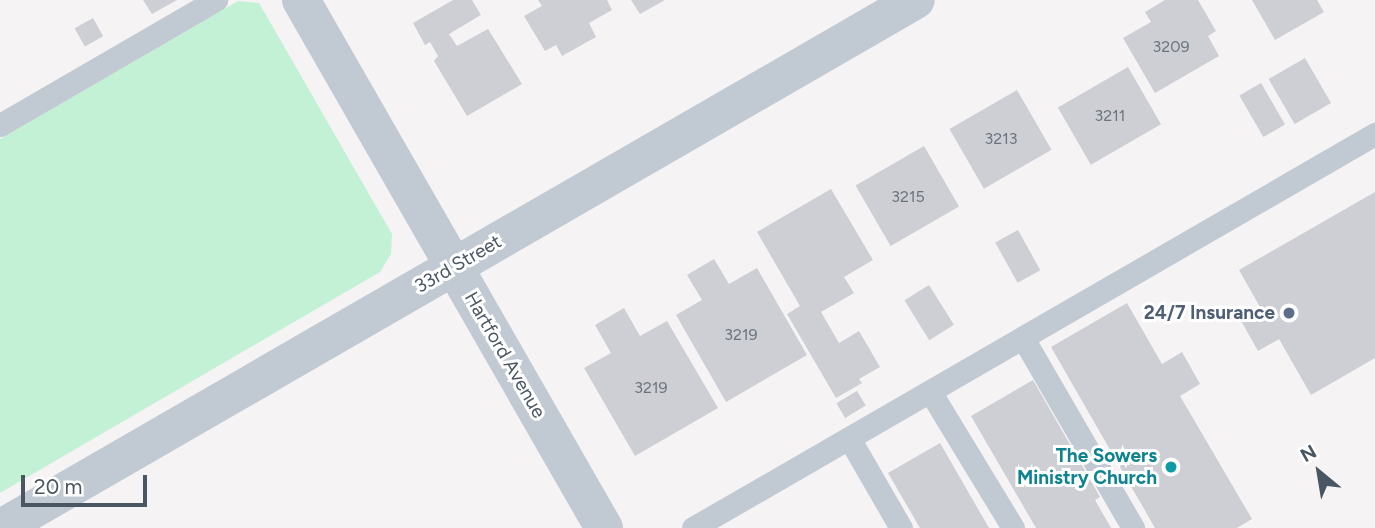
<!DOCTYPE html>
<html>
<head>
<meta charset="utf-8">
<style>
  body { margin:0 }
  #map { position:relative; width:1375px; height:528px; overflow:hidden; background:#f5f3f3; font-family:Figtree,sans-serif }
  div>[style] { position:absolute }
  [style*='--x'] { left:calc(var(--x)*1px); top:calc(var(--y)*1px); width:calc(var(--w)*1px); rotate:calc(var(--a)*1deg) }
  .green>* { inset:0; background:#c3f1d5 }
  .building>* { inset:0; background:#cdcfd5; transform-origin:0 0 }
  .lane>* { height:23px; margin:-11.5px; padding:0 11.5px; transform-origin:11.5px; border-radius:11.5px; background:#c1cad2 }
  .street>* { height:38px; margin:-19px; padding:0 19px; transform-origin:19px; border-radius:19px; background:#c1cad2 }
  .dots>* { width:19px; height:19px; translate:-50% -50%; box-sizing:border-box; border:4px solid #fff; border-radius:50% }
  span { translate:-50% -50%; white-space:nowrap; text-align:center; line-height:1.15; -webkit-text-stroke:6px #fff; paint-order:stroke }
  .number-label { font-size:16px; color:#6b747e }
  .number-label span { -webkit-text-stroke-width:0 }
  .street-label { font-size:19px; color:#4a5661 }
  .service-label { font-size:19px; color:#4e5e75; font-weight:700 }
  .right { translate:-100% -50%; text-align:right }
  .culture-label { font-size:19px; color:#0d838f; font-weight:700 }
  .north { position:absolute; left:1284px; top:437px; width:70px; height:70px; -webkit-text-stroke:5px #fff; paint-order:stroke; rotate:330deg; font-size:19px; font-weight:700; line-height:28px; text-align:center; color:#4a5661 }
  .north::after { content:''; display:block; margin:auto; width:24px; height:32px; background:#4a5661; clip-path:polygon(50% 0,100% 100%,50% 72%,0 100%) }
  .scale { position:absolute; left:21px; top:475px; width:126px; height:32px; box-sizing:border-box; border:4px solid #4a5661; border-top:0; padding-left:9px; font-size:21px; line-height:24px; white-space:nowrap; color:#4a5661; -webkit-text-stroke:5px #fff; paint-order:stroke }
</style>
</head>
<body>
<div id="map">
  <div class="green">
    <div style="clip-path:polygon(238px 1px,259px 3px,392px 234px,391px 254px,380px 272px,0 493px,0 139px)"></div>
  </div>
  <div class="building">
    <div style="clip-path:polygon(143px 0,177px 0,152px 14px)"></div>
    <div style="clip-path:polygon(453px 0,472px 0,481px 15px,449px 34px,457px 46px,488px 29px,522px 84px,467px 116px,434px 61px,438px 56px,430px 42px,425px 45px,413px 23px)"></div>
    <div style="clip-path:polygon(538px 0,607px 0,612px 10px,589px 23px,596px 37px,562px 56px,556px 45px,545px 51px,524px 16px,542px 6px)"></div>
    <div style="clip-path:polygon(631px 0,665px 0,640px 14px)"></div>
    <div style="clip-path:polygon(1165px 0,1198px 0,1216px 31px,1208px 36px,1219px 56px,1155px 93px,1123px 38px,1151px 22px,1145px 12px)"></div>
    <div style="clip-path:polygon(1252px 0,1317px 0,1324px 12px,1275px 40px)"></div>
    <div style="left:93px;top:18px;width:21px;height:21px;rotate:61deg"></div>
    <div style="left:1305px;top:58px;width:52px;height:42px;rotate:60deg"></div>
    <div style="left:1128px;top:67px;width:66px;height:81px;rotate:60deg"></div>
    <div style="left:1261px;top:83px;width:48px;height:25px;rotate:60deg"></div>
    <div style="left:1017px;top:90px;width:69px;height:78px;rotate:60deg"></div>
    <div style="left:924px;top:146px;width:70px;height:79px;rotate:60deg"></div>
    <div style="clip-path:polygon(831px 189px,873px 260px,844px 277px,854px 293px,821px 312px,839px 343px,859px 331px,880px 367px,859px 379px,862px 383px,836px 398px,787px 314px,800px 306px,757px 232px)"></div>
    <div style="clip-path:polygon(1375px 192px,1375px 358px,1311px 395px,1279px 339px,1258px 351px,1240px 319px,1260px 307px,1239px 270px)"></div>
    <div style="left:1018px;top:230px;width:46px;height:26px;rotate:61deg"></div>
    <div style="clip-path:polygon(714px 259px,729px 284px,757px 268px,807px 355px,726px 402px,676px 315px,702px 300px,687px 275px)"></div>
    <div style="left:929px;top:285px;width:47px;height:29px;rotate:58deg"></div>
    <div style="clip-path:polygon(1127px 303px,1162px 364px,1182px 352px,1200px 384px,1180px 396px,1252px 519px,1237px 528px,1155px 528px,1051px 347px)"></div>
    <div style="clip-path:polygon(624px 308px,640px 336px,667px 321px,718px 408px,635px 456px,584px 368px,611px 353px,595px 325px)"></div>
    <div style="clip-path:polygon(1033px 380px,1100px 497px,1095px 500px,1111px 528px,1036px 528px,971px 416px)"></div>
    <div style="left:857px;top:391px;width:17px;height:24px;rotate:59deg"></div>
    <div style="clip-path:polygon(940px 443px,989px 528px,920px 528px,888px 473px)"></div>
  </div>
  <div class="lane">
    <div style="--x:0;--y:125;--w:250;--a:-30.1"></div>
    <div style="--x:1023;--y:338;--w:220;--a:59.9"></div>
    <div style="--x:931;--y:393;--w:158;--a:58.7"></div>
    <div style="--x:849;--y:438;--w:104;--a:60"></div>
    <div style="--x:693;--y:528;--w:788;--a:-30.02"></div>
  </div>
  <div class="street">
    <div style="--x:301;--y:0;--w:609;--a:60.15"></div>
    <div style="--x:1;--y:528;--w:1056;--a:-29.99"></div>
  </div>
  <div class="dots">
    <div style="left:1289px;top:313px;background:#5c6f8a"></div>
    <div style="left:1171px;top:467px;background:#0f9aa8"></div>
  </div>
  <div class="number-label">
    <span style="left:1171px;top:47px">3209</span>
    <span style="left:1110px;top:116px">3211</span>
    <span style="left:1001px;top:139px">3213</span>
    <span style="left:908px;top:197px">3215</span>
    <span style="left:741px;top:335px">3219</span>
    <span style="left:651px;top:388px">3219</span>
  </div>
  <div class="street-label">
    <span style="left:458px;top:264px;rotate:-30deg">33rd Street</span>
    <span style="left:505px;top:355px;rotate:60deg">Hartford Avenue</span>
  </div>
  <div class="service-label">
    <span class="right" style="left:1275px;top:313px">24/7 Insurance</span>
  </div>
  <div class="culture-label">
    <span class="right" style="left:1157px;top:467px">The Sowers<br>Ministry Church</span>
  </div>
  <div class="north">N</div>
  <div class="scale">20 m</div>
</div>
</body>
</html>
